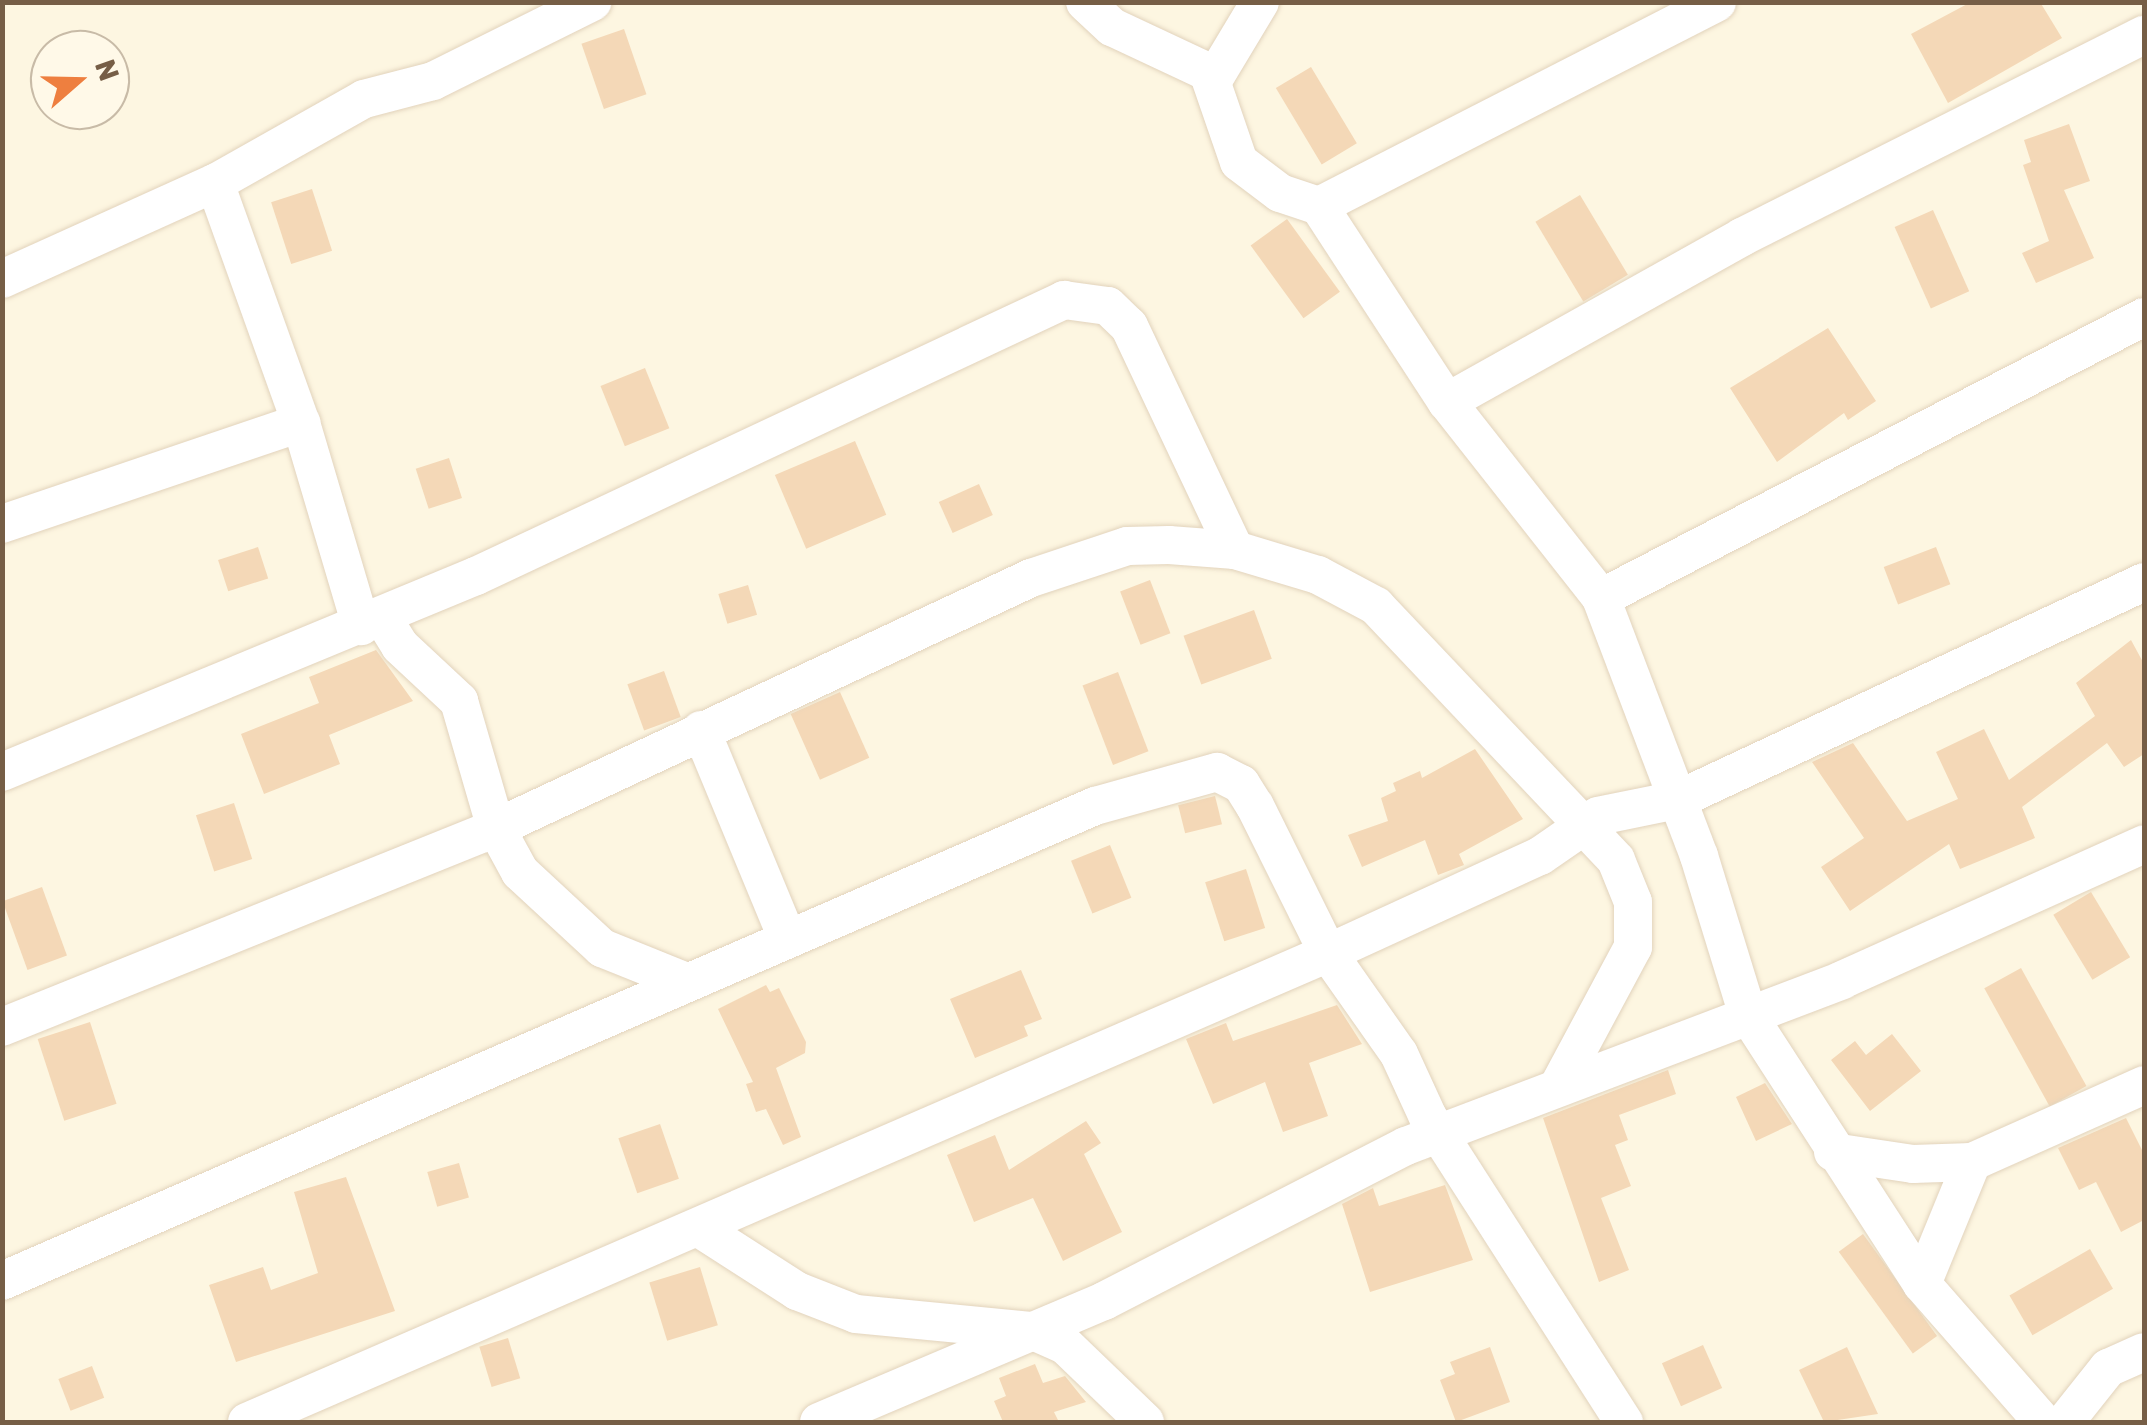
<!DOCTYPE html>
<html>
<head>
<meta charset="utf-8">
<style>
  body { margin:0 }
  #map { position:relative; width:2147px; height:1425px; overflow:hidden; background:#fdf6e1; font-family:Rubik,sans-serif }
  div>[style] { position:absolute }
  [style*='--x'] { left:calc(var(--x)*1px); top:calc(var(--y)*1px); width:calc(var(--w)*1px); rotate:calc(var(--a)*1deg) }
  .building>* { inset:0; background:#f4d8b7; transform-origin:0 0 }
  .roads { filter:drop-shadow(0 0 2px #e2d3bc) drop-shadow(0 0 2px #e2d3bc) }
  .minor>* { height:38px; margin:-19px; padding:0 19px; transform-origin:19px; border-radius:19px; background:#fff }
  span { translate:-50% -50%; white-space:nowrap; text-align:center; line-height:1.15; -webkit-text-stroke:8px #fff9e8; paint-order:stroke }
  .frame { position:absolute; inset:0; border:5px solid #765e46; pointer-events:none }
  .north { position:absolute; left:30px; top:30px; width:100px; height:100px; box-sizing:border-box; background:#fff9e8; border:2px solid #c8bba7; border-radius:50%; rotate:70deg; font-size:28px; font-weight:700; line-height:40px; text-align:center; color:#765e46 }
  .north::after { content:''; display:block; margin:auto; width:35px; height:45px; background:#ee7f3f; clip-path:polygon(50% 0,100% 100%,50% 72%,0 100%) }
</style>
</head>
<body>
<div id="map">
  <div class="building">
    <div style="clip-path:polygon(1971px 2px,2040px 2px,2062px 38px,1948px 103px,1911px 34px)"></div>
    <div style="left:624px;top:29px;width:69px;height:45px;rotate:71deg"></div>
    <div style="left:1311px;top:67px;width:89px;height:41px;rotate:59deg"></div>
    <div style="clip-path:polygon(2069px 124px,2090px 181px,2064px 190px,2094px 258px,2036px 283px,2022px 253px,2049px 241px,2023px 165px,2031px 162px,2024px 140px)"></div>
    <div style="left:312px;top:189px;width:65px;height:43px;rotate:72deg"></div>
    <div style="left:1580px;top:195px;width:93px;height:52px;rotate:59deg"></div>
    <div style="left:1933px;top:210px;width:89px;height:42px;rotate:66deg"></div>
    <div style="left:1287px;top:219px;width:90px;height:45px;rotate:54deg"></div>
    <div style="clip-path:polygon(1828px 328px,1876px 401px,1848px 420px,1844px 413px,1777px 462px,1730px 388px)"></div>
    <div style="left:645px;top:368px;width:65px;height:48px;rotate:68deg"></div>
    <div style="left:855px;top:441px;width:80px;height:87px;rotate:67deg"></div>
    <div style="left:449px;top:458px;width:42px;height:35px;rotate:72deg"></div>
    <div style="left:979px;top:484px;width:34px;height:44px;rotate:66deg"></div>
    <div style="left:258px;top:547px;width:33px;height:42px;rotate:72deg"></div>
    <div style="left:1936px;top:547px;width:40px;height:56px;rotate:69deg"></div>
    <div style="left:1150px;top:580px;width:57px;height:32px;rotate:69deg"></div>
    <div style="left:748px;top:585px;width:31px;height:31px;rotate:73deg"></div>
    <div style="left:1254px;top:610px;width:52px;height:75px;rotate:70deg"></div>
    <div style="clip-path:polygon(2131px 640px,2144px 664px,2144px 754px,2124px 767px,2107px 743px,2022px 807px,2035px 838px,1960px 869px,1949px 844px,1850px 911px,1821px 867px,1864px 838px,1812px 762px,1853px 743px,1907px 821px,1958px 799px,1936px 752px,1984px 729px,2009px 780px,2095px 716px,2076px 683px)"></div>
    <div style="clip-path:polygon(376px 650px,413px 701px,329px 735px,340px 764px,264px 794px,241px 734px,319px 703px,309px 677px)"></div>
    <div style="left:664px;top:671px;width:49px;height:39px;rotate:70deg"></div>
    <div style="left:1118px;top:672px;width:85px;height:38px;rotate:69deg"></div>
    <div style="left:840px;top:692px;width:72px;height:54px;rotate:66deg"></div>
    <div style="clip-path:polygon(1475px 749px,1523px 819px,1459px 854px,1464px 865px,1438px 875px,1425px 840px,1362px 867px,1348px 835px,1388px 821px,1381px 798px,1396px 791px,1393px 783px,1420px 771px,1422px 778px)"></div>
    <div style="left:1215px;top:796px;width:29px;height:38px;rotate:76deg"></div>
    <div style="left:234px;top:803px;width:59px;height:40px;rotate:72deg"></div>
    <div style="left:1110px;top:845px;width:57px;height:42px;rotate:68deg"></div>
    <div style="left:1246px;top:869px;width:62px;height:43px;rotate:72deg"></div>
    <div style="left:42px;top:887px;width:73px;height:42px;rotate:70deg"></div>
    <div style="left:2091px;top:892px;width:76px;height:44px;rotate:59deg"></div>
    <div style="left:2021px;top:968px;width:135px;height:42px;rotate:61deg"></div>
    <div style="clip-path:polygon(1021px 970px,1042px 1019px,1024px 1026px,1028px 1036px,975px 1058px,950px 999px)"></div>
    <div style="clip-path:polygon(766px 985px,770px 992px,779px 988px,806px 1042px,805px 1053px,776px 1068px,801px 1137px,783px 1145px,766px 1109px,756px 1112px,746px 1084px,753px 1082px,718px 1009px)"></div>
    <div style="clip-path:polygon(1337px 1005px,1362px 1044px,1309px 1063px,1328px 1116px,1283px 1132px,1265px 1082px,1213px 1104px,1186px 1039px,1226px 1023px,1233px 1041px)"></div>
    <div style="left:90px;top:1022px;width:86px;height:55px;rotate:72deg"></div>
    <div style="clip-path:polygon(1892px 1034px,1921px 1071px,1870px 1111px,1831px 1060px,1855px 1041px,1866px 1055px)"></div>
    <div style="clip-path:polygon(1668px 1070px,1676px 1094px,1619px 1115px,1628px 1140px,1615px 1145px,1631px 1186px,1601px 1198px,1629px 1270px,1599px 1282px,1543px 1118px)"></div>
    <div style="clip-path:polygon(1765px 1083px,1792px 1124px,1756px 1141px,1736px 1097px)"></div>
    <div style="clip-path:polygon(2126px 1118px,2144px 1154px,2144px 1220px,2121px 1232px,2096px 1182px,2079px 1190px,2058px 1148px)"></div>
    <div style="clip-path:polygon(1086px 1121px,1101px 1143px,1084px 1154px,1122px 1232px,1063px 1261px,1033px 1198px,974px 1222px,947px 1155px,995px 1135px,1009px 1170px)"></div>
    <div style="left:660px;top:1124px;width:58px;height:44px;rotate:71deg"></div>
    <div style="left:459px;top:1163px;width:36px;height:33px;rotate:74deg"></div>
    <div style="clip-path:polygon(346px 1177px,395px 1311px,236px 1362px,209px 1285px,263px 1267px,271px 1290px,318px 1273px,294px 1192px)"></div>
    <div style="clip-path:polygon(1445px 1185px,1473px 1260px,1370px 1292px,1342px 1204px,1373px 1188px,1379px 1206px)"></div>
    <div style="left:1863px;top:1234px;width:126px;height:30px;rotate:54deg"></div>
    <div style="left:2090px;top:1249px;width:46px;height:93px;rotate:60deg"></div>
    <div style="left:700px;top:1267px;width:61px;height:53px;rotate:73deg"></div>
    <div style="left:508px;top:1338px;width:42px;height:30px;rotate:73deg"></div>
    <div style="left:1703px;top:1345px;width:47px;height:45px;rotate:66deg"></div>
    <div style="clip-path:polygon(1490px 1347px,1510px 1402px,1456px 1422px,1440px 1380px,1455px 1374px,1450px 1362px)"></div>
    <div style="clip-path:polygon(1847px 1347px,1878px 1414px,1824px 1422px,1799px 1370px)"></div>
    <div style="clip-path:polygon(1035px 1364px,1043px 1383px,1065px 1376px,1086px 1402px,1054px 1412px,1059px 1422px,1003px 1422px,994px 1401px,1006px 1396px,999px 1378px)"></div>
    <div style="left:92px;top:1366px;width:34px;height:36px;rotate:69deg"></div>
  </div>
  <div class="roads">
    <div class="minor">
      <div style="--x:1085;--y:2;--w:37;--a:43"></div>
      <div style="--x:1112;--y:27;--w:106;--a:25.1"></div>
      <div style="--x:1208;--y:72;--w:95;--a:71"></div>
      <div style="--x:1239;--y:162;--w:51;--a:37.1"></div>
      <div style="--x:1280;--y:193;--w:41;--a:18.4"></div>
      <div style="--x:1319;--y:206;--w:234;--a:56.9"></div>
      <div style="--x:1447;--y:402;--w:249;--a:51.8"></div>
      <div style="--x:1601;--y:598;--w:276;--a:69.2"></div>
      <div style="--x:1699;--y:856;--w:166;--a:72.9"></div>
      <div style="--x:1748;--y:1015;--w:320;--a:57.1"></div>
      <div style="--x:1922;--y:1284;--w:184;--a:48.8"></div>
      <div style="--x:1212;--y:82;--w:93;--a:-59"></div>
      <div style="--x:215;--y:183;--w:255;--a:70.3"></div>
      <div style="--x:301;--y:423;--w:212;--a:73.5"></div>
      <div style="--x:1319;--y:206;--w:447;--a:-27.1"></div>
      <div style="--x:2;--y:279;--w:234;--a:-24.3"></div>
      <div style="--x:215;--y:183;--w:171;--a:-29.4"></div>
      <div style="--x:364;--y:99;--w:71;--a:-14.6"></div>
      <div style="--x:433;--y:81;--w:178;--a:-26.4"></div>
      <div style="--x:1447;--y:402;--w:338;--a:-29.2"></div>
      <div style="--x:1742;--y:237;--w:450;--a:-26.7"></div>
      <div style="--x:2;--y:524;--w:316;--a:-18.7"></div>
      <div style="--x:1601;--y:598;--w:611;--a:-27.36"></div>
      <div style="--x:382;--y:617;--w:34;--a:58"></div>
      <div style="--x:400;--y:646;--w:81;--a:43"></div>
      <div style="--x:459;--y:701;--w:132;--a:73.8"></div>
      <div style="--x:496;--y:828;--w:50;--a:61.4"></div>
      <div style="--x:520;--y:872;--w:112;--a:42.8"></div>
      <div style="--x:602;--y:948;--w:88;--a:21.9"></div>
      <div style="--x:701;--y:730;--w:225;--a:67.5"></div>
      <div style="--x:2;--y:772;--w:513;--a:-22.47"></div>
      <div style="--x:476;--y:576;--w:650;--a:-25.14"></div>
      <div style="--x:1064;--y:300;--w:44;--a:7.8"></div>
      <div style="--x:1108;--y:306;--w:29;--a:44"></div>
      <div style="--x:1129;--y:326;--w:248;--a:64.7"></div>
      <div style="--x:2;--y:1027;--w:533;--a:-21.94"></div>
      <div style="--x:496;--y:828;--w:591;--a:-25.05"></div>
      <div style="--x:1031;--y:578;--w:101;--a:-18.4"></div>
      <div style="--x:1127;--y:546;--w:42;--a:-1.4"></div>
      <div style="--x:1169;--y:545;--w:66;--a:4.3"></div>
      <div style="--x:1235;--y:550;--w:87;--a:16.8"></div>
      <div style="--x:1318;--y:575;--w:66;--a:28.1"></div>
      <div style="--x:1376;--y:606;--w:349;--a:46.6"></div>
      <div style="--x:1616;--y:860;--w:45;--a:68"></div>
      <div style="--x:1633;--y:902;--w:45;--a:90"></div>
      <div style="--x:1633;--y:947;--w:159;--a:118.2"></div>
      <div style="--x:1833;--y:1152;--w:81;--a:8.5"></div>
      <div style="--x:1913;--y:1164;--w:59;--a:-1.9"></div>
      <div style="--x:1972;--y:1162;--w:188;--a:-24.1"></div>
      <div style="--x:699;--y:1228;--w:117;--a:32.7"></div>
      <div style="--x:797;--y:1291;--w:63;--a:21.3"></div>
      <div style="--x:856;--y:1314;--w:178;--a:5.5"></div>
      <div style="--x:1033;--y:1331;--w:35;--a:24"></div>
      <div style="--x:1065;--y:1345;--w:111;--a:43.9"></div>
      <div style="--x:2;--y:1281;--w:1192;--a:-23.49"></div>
      <div style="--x:1095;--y:806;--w:127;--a:-15.6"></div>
      <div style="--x:1217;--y:772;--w:27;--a:27"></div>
      <div style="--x:1241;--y:784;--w:26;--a:58"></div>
      <div style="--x:1255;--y:806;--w:164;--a:63.6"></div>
      <div style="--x:1328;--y:953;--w:123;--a:54.9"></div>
      <div style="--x:1399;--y:1054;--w:69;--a:65.3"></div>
      <div style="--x:1428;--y:1117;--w:363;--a:57.3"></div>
      <div style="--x:1922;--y:1284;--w:132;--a:-67.7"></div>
      <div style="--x:247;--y:1422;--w:1178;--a:-23.45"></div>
      <div style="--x:1328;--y:953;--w:233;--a:-24.6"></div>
      <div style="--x:1540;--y:856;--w:70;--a:-34.6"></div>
      <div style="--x:1598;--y:816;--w:81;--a:-11.4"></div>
      <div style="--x:1677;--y:800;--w:515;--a:-25.02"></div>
      <div style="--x:819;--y:1422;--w:310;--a:-23"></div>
      <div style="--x:1104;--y:1301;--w:339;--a:-27.2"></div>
      <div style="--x:1406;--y:1146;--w:467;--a:-20.8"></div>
      <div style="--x:1842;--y:980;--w:331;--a:-24.2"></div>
      <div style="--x:2065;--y:1422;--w:69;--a:-51.5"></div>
      <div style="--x:2108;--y:1368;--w:39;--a:-24"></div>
    </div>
  </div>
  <div class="frame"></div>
  <div class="north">N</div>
</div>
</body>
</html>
